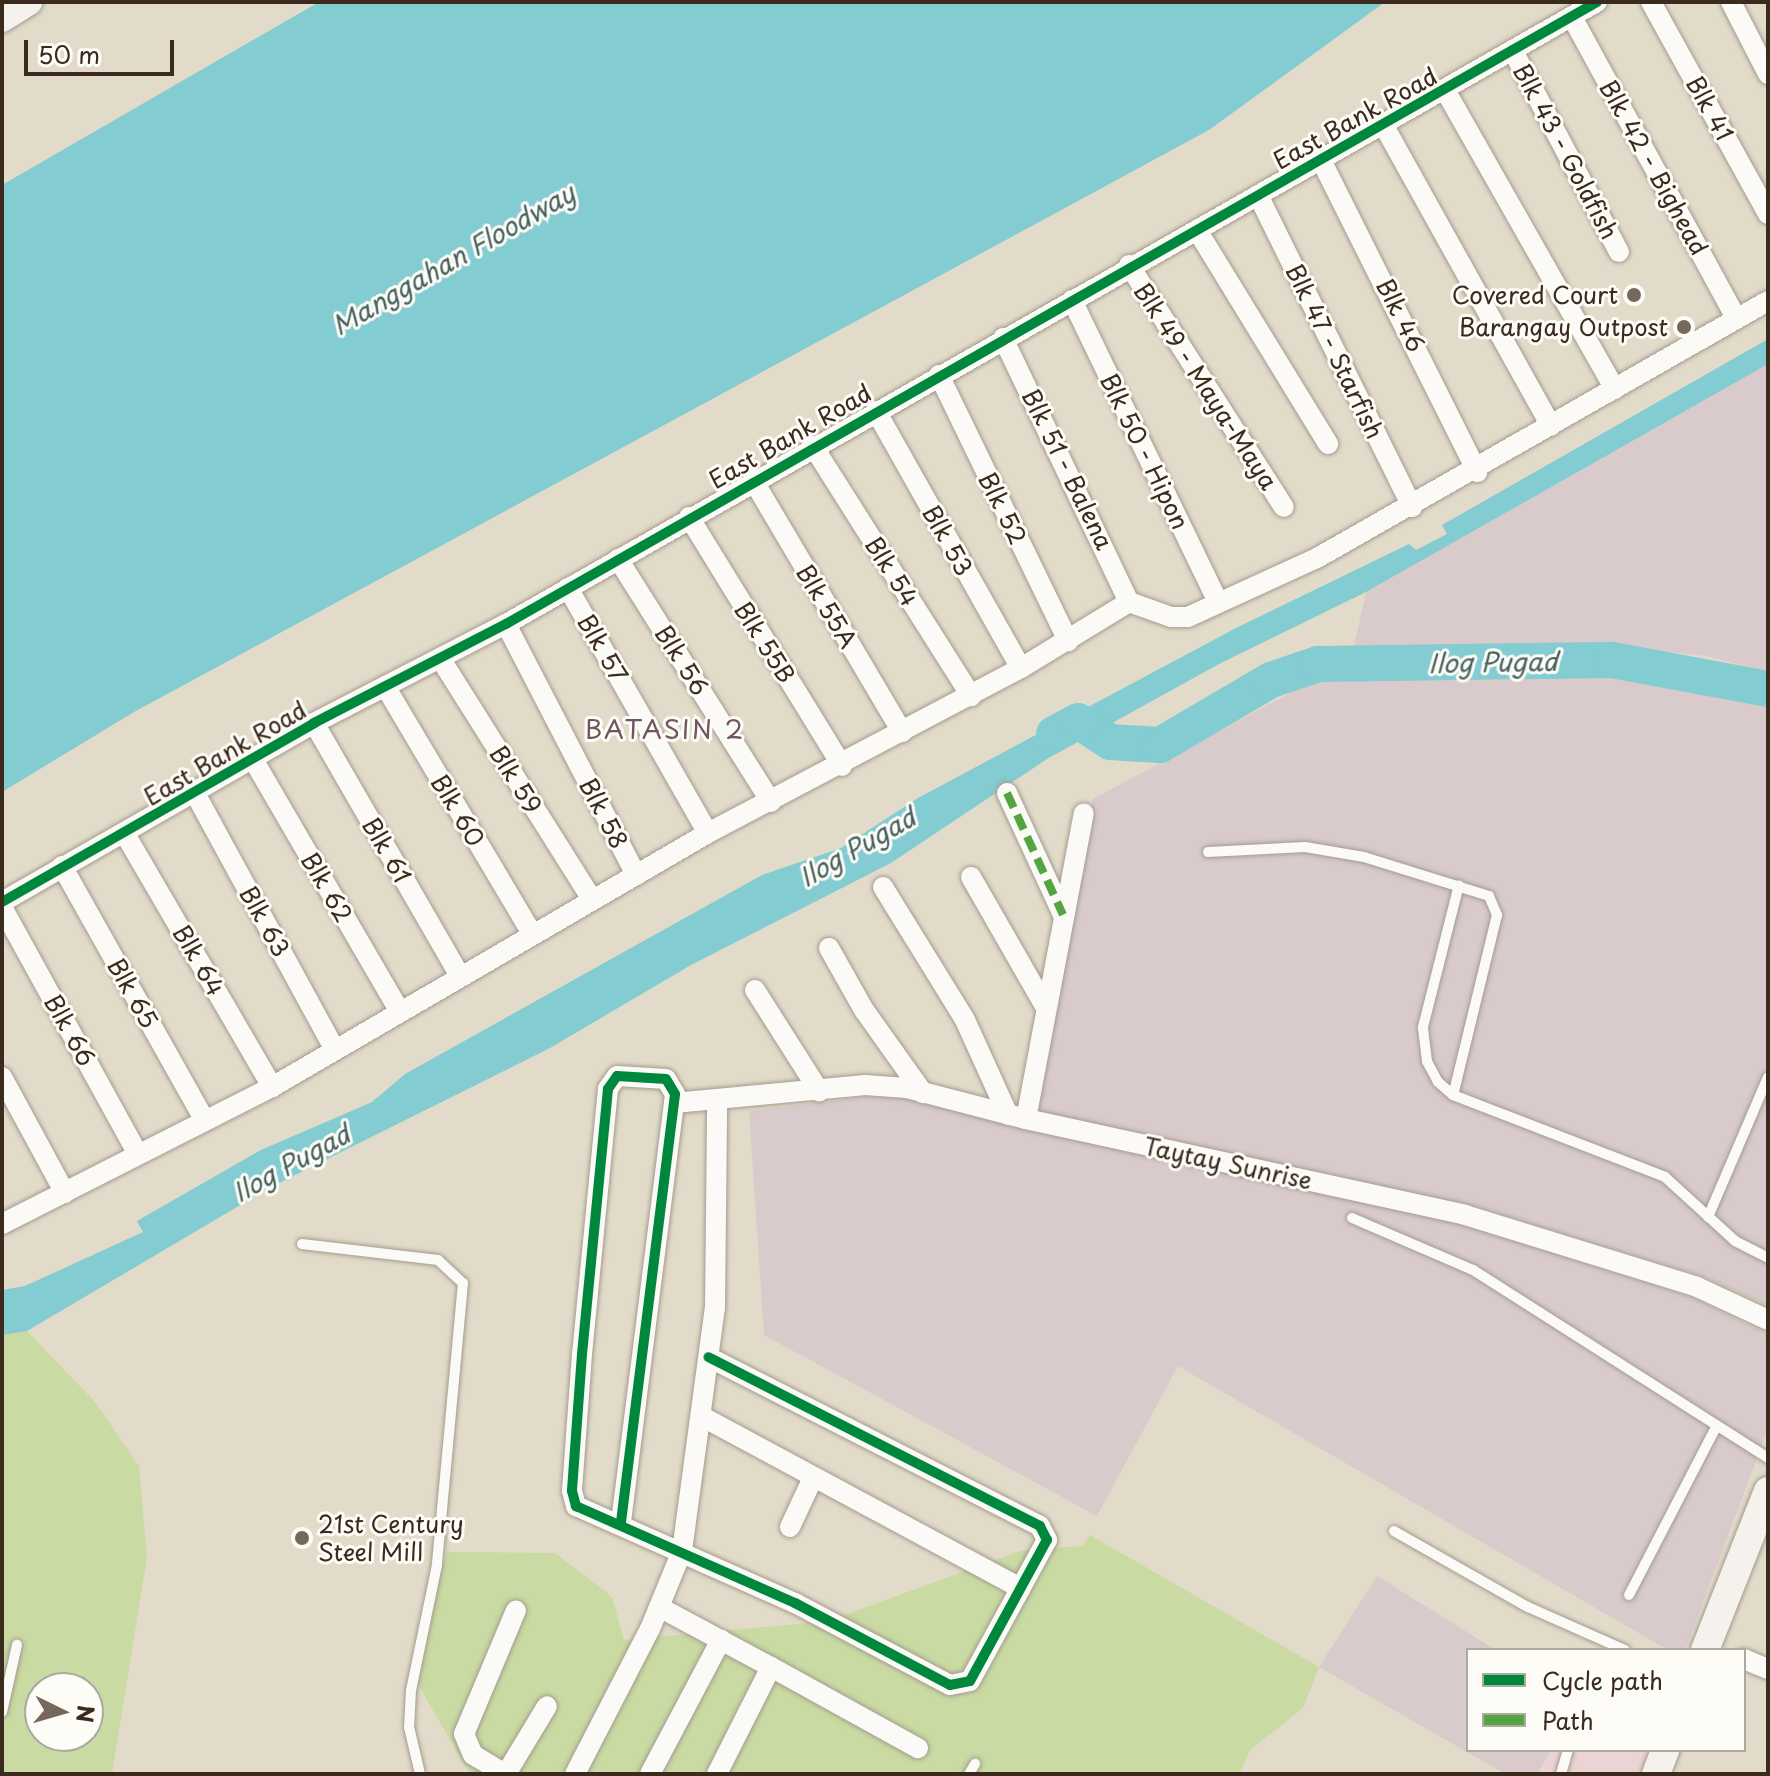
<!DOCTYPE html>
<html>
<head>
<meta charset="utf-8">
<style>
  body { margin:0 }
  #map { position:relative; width:1770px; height:1776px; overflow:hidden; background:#e3dbc9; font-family:"Playpen Sans",sans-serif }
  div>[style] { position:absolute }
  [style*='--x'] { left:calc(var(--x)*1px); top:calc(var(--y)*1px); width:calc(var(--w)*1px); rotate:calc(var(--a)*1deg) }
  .built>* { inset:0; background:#ecd4d4 }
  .industrial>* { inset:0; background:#d9cacb }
  .green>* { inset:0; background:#c9daa2 }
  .water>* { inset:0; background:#83ccd1 }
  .river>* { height:36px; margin:-18px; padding:0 18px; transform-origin:18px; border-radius:18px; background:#83ccd1 }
  .roads { filter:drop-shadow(0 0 2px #a39c90) drop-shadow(0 0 2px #a39c90) }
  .lane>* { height:10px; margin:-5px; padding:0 5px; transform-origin:5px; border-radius:5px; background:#fbfaf7 }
  .street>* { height:20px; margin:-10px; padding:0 10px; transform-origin:10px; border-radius:10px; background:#fbfaf7 }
  .secondary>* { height:28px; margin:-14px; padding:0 14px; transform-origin:14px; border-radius:14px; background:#f5f1ed }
  .quiet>* { height:8px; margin-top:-4px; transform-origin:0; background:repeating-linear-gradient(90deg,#54a441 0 16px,transparent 0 24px) }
  .cycleway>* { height:10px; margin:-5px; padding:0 5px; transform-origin:5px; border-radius:5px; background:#00873e }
  .dots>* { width:22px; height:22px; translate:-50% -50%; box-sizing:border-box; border:4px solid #fdfcf7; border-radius:50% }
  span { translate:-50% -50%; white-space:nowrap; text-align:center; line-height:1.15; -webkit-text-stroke:6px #fdfcf7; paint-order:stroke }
  .street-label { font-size:24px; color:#3b2a1e }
  .poi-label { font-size:24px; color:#3b2a1e }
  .right { translate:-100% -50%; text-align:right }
  .left { translate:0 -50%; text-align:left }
  .water-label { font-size:26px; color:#46615e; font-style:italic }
  .neighbourhood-label { font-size:26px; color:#735461; letter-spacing:2px }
  .frame { position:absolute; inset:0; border:4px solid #3b2a1e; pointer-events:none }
  .legend { position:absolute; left:1466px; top:1648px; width:280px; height:104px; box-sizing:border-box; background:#fdfcf7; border:2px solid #afa8a0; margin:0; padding:10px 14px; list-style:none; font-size:24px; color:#3b2a1e }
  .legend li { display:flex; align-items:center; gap:16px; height:40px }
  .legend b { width:40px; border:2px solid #afa8a0 }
  .north { position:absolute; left:24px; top:1672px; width:80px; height:80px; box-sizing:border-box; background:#fdfcf7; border:2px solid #afa8a0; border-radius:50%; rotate:95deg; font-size:22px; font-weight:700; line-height:32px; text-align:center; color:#3b2a1e }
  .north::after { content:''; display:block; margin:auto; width:28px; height:36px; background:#76685a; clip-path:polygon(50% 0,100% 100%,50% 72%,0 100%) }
  .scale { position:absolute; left:24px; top:40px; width:150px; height:36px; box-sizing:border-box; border:4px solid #3b2a1e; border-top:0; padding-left:10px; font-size:24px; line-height:28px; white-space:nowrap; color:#3b2a1e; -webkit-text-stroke:6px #fdfcf7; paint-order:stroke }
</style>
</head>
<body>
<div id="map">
  <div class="built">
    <div style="clip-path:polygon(1551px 1750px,1647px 1750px,1638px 1774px,1537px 1774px)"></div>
  </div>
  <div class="industrial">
    <div style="clip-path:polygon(1768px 364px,1768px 672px,1706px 656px,1598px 645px,1353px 651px,1366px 592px)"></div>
    <div style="clip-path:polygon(1629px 667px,1768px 701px,1768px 1306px,1705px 1277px,1467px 1204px,1034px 1112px,1093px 799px,1329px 672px)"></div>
    <div style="clip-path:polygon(891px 1094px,1463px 1225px,1691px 1297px,1768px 1334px,1768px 1429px,1685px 1650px,1668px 1650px,1178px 1366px,1097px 1516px,764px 1335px,749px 1111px)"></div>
    <div style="clip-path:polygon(1377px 1576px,1496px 1650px,1468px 1650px,1468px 1750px,1551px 1750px,1537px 1774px,1505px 1774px,1319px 1667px)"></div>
  </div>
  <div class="green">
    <div style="clip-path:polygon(evenodd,27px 1331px,95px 1402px,139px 1466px,147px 1557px,112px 1774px,2px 1774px,2px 1335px,27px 1331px,40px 1688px,88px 1688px,88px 1736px,40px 1736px,40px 1688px)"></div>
    <div style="clip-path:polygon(1090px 1535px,1319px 1667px,1303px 1708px,1250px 1750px,1239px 1774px,470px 1774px,417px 1683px,435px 1589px,447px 1552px,555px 1553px,612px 1597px,624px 1640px,828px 1621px,1023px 1550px,1083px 1546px)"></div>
  </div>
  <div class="water">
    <div style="clip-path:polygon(319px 2px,1385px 2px,1209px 130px,134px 712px,2px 792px,2px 185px)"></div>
    <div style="clip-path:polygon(1768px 339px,1768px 364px,1366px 592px,1219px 664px,1047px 759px,891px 863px,691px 965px,550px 1048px,271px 1187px,27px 1331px,2px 1335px,2px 1290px,25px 1286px,143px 1232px,137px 1221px,261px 1150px,372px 1102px,405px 1074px,762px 875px,841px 848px,918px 798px,1236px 628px,1409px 544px,1416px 550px,1447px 534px,1442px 525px)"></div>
  </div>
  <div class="river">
    <div style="--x:1054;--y:734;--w:27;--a:-28"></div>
    <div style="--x:1078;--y:721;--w:38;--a:33"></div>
    <div style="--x:1110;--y:742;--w:50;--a:3.4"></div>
    <div style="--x:1160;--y:745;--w:129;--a:-30.4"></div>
    <div style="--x:1271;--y:680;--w:50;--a:-18.8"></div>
    <div style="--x:1318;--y:664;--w:294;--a:-0.8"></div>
    <div style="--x:1612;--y:660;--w:159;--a:10.5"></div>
  </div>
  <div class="roads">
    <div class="lane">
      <div style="--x:1208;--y:852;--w:97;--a:-3"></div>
      <div style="--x:1305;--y:847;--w:60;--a:9.6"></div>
      <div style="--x:1364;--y:857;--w:131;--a:17.3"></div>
      <div style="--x:1489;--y:896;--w:21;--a:67"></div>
      <div style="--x:1497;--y:915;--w:185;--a:103.7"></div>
      <div style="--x:1453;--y:1095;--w:227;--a:21.1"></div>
      <div style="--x:1665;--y:1177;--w:95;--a:42.4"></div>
      <div style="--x:1735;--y:1241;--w:37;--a:27"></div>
      <div style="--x:1453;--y:1095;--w:20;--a:-139"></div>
      <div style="--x:1438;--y:1082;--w:24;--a:-118"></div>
      <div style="--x:1427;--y:1061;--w:34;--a:-97"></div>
      <div style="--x:1423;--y:1027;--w:146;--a:-75.8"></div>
      <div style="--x:1708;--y:1217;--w:152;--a:-66.8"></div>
      <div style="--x:1352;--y:1218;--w:132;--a:23.3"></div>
      <div style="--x:1473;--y:1270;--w:350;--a:32.5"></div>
      <div style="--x:302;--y:1244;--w:137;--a:6.7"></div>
      <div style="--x:438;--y:1260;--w:34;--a:43"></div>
      <div style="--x:463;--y:1283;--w:283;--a:95.3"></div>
      <div style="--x:437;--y:1565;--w:128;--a:101.7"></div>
      <div style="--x:411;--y:1690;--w:37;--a:93"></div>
      <div style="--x:409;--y:1727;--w:48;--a:76.8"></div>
      <div style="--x:1394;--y:1531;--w:154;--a:29.6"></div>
      <div style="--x:1528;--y:1607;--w:106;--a:23.9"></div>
      <div style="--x:1629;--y:1595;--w:189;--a:-62.6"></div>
      <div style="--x:2;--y:1712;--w:69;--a:-77.4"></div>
      <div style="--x:969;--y:1774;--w:12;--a:-59"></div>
      <div style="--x:1561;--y:1774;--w:25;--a:-74"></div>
    </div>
    <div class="street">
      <div style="--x:1651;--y:2;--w:242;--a:61.1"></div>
      <div style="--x:1731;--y:2;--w:81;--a:62.8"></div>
      <div style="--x:1572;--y:17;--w:343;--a:61.4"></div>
      <div style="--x:1513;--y:51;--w:227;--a:62.2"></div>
      <div style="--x:1445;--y:90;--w:344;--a:60.4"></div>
      <div style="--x:1384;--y:126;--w:343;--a:60.9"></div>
      <div style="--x:1321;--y:160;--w:349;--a:63.4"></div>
      <div style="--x:1258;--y:195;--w:348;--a:63.7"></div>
      <div style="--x:1197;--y:230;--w:251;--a:58.5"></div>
      <div style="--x:1129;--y:265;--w:287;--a:57.4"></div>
      <div style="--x:1072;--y:300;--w:335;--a:64.2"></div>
      <div style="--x:1003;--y:338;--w:293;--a:64.5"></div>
      <div style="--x:939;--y:375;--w:296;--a:64.1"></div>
      <div style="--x:876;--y:411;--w:295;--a:60.6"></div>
      <div style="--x:813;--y:446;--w:296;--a:57.7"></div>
      <div style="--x:753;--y:480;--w:293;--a:59.4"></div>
      <div style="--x:689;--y:517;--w:292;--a:58.4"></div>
      <div style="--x:618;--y:559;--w:287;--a:57.8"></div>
      <div style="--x:568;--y:588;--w:282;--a:60.3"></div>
      <div style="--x:1129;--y:602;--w:45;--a:19.7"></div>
      <div style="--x:1171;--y:617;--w:17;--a:0"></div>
      <div style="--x:1188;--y:617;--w:142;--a:-24.6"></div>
      <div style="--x:1317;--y:558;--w:519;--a:-29.68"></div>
      <div style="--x:506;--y:624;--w:283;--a:62.6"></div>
      <div style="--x:440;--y:658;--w:285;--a:57.8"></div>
      <div style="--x:385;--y:686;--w:288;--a:59.3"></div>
      <div style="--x:314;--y:723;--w:292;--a:60"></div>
      <div style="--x:254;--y:761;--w:290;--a:59.8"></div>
      <div style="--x:1007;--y:793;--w:134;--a:65.3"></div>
      <div style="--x:196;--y:795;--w:288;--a:61.4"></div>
      <div style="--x:125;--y:834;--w:293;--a:59.8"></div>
      <div style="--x:62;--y:866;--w:292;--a:60.7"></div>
      <div style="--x:971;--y:877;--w:151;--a:60.2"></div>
      <div style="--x:883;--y:887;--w:156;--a:58.3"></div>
      <div style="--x:965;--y:1020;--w:104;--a:65.6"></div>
      <div style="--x:2;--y:902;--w:360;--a:-29.8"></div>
      <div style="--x:314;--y:723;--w:216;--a:-27.3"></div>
      <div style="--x:506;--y:624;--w:1256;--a:-29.69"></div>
      <div style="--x:2;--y:907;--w:281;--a:61.2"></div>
      <div style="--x:829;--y:948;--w:71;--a:60.6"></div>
      <div style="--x:864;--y:1010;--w:102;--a:54.6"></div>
      <div style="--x:755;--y:990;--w:120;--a:57.6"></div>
      <div style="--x:2;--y:1077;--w:132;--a:61.5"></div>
      <div style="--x:674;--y:1103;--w:192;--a:-5.4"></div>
      <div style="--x:865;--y:1085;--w:42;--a:4.1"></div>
      <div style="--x:907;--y:1088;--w:123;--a:14.6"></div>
      <div style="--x:1026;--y:1119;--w:449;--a:12.3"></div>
      <div style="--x:1465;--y:1215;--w:243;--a:17.2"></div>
      <div style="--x:1697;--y:1287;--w:78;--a:24.9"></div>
      <div style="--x:1026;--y:1119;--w:311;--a:-79.3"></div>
      <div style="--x:2;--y:1224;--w:303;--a:-26.9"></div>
      <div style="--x:272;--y:1087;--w:505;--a:-30.22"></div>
      <div style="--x:708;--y:833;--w:354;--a:-27.8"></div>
      <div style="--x:1021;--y:668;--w:127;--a:-31.4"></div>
      <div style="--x:701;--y:1416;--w:363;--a:28.3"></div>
      <div style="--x:621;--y:1522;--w:431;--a:-82.8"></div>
      <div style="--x:675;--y:1094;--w:17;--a:-121"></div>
      <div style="--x:666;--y:1079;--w:49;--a:-176.5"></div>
      <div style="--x:617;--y:1076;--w:16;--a:125"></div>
      <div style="--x:608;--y:1089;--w:266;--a:95.6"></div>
      <div style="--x:582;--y:1354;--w:137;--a:94.2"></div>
      <div style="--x:572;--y:1491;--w:16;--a:75"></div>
      <div style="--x:576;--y:1506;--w:240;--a:23.9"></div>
      <div style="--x:795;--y:1603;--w:175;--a:27.9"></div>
      <div style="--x:950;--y:1685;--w:20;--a:-11"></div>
      <div style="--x:970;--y:1681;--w:161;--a:-61.4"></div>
      <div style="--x:1047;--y:1540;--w:16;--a:-117"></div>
      <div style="--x:1040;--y:1526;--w:372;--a:-153"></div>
      <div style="--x:790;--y:1527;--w:54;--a:-64.9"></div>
      <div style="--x:659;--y:1607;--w:127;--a:28.2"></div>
      <div style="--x:771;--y:1667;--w:120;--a:116.8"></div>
      <div style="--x:1744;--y:1659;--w:26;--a:23"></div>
      <div style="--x:771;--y:1667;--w:168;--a:28.9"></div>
      <div style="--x:505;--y:1774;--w:37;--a:-149"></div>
      <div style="--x:473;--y:1755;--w:23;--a:-113"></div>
      <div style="--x:464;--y:1734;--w:134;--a:-67.2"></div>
      <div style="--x:506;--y:1774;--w:79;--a:-58.9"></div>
      <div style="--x:575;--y:1774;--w:163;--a:-62.7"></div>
      <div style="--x:650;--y:1629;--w:84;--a:-67.7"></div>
      <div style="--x:682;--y:1551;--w:245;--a:-82.3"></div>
      <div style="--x:715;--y:1308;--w:206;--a:-89.4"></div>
      <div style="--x:650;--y:1774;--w:152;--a:-62.1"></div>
    </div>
    <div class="secondary">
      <div style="--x:2;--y:18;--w:31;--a:-32"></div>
      <div style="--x:1705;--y:1650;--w:171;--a:-68.4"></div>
      <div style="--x:1656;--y:1774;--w:26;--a:-69"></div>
    </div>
  </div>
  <div class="quiet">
    <div style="--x:1007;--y:793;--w:134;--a:65.3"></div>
  </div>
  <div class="cycleway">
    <div style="--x:2;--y:902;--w:360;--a:-29.8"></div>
    <div style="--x:314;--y:723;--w:216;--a:-27.3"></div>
    <div style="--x:506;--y:624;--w:1256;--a:-29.69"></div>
    <div style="--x:621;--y:1522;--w:431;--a:-82.8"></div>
    <div style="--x:675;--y:1094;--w:17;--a:-121"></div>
    <div style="--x:666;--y:1079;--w:49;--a:-176.5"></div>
    <div style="--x:617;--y:1076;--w:16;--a:125"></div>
    <div style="--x:608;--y:1089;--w:266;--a:95.6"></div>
    <div style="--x:582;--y:1354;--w:137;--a:94.2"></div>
    <div style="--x:572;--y:1491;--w:16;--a:75"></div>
    <div style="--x:576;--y:1506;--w:240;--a:23.9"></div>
    <div style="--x:795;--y:1603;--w:175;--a:27.9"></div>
    <div style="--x:950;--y:1685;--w:20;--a:-11"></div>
    <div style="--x:970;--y:1681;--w:161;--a:-61.4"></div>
    <div style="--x:1047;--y:1540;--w:16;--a:-117"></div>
    <div style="--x:1040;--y:1526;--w:372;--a:-153"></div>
  </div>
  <div class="dots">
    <div style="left:1634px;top:295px;background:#76685a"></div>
    <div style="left:1684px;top:327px;background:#76685a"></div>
    <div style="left:302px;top:1538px;background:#76685a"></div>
  </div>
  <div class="street-label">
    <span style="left:1710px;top:108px;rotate:61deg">Blk 41</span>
    <span style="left:1355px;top:118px;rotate:-29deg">East Bank Road</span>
    <span style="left:1566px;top:151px;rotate:62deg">Blk 43 - Goldfish</span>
    <span style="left:1654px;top:167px;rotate:61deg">Blk 42 - Bighead</span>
    <span style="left:1401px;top:315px;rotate:64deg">Blk 46</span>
    <span style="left:1335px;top:351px;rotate:64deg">Blk 47 - Starfish</span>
    <span style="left:1206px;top:386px;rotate:57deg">Blk 49 - Maya-Maya</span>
    <span style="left:790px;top:436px;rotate:-30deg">East Bank Road</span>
    <span style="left:1145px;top:451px;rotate:64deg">Blk 50 - Hipon</span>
    <span style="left:1068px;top:469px;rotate:64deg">Blk 51 - Balena</span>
    <span style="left:1003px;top:508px;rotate:64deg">Blk 52</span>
    <span style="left:948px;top:540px;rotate:61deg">Blk 53</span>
    <span style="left:892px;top:571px;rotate:58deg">Blk 54</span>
    <span style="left:827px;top:606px;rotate:59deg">Blk 55A</span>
    <span style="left:765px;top:642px;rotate:58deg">Blk 55B</span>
    <span style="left:603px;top:648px;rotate:60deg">Blk 57</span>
    <span style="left:682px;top:660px;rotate:58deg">Blk 56</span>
    <span style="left:225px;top:753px;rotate:-30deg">East Bank Road</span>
    <span style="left:516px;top:779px;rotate:58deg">Blk 59</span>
    <span style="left:458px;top:810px;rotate:59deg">Blk 60</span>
    <span style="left:604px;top:813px;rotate:63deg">Blk 58</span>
    <span style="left:387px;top:850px;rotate:60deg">Blk 61</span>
    <span style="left:327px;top:887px;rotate:60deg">Blk 62</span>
    <span style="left:265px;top:921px;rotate:61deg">Blk 63</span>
    <span style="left:199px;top:960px;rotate:60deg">Blk 64</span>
    <span style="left:133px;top:993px;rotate:61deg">Blk 65</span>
    <span style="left:70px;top:1030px;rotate:61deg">Blk 66</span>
    <span style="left:1228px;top:1163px;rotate:12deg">Taytay Sunrise</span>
  </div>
  <div class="poi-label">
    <span class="right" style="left:1618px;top:295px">Covered Court</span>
    <span class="right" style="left:1668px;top:327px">Barangay Outpost</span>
    <span class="left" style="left:318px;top:1538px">21st Century<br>Steel Mill</span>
  </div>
  <div class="water-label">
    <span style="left:453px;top:259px;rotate:-30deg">Manggahan Floodway</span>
    <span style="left:1493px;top:662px;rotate:-1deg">Ilog Pugad</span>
    <span style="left:857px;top:847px;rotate:-30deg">Ilog Pugad</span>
    <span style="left:291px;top:1163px;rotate:-29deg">Ilog Pugad</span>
  </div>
  <div class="neighbourhood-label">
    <span style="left:665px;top:729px">BATASIN 2</span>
  </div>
  <div class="frame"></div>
  <ul class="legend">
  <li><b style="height:10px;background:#00873e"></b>Cycle path</li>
  <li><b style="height:10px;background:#54a441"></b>Path</li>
  </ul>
  <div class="north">N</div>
  <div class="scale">50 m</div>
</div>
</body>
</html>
